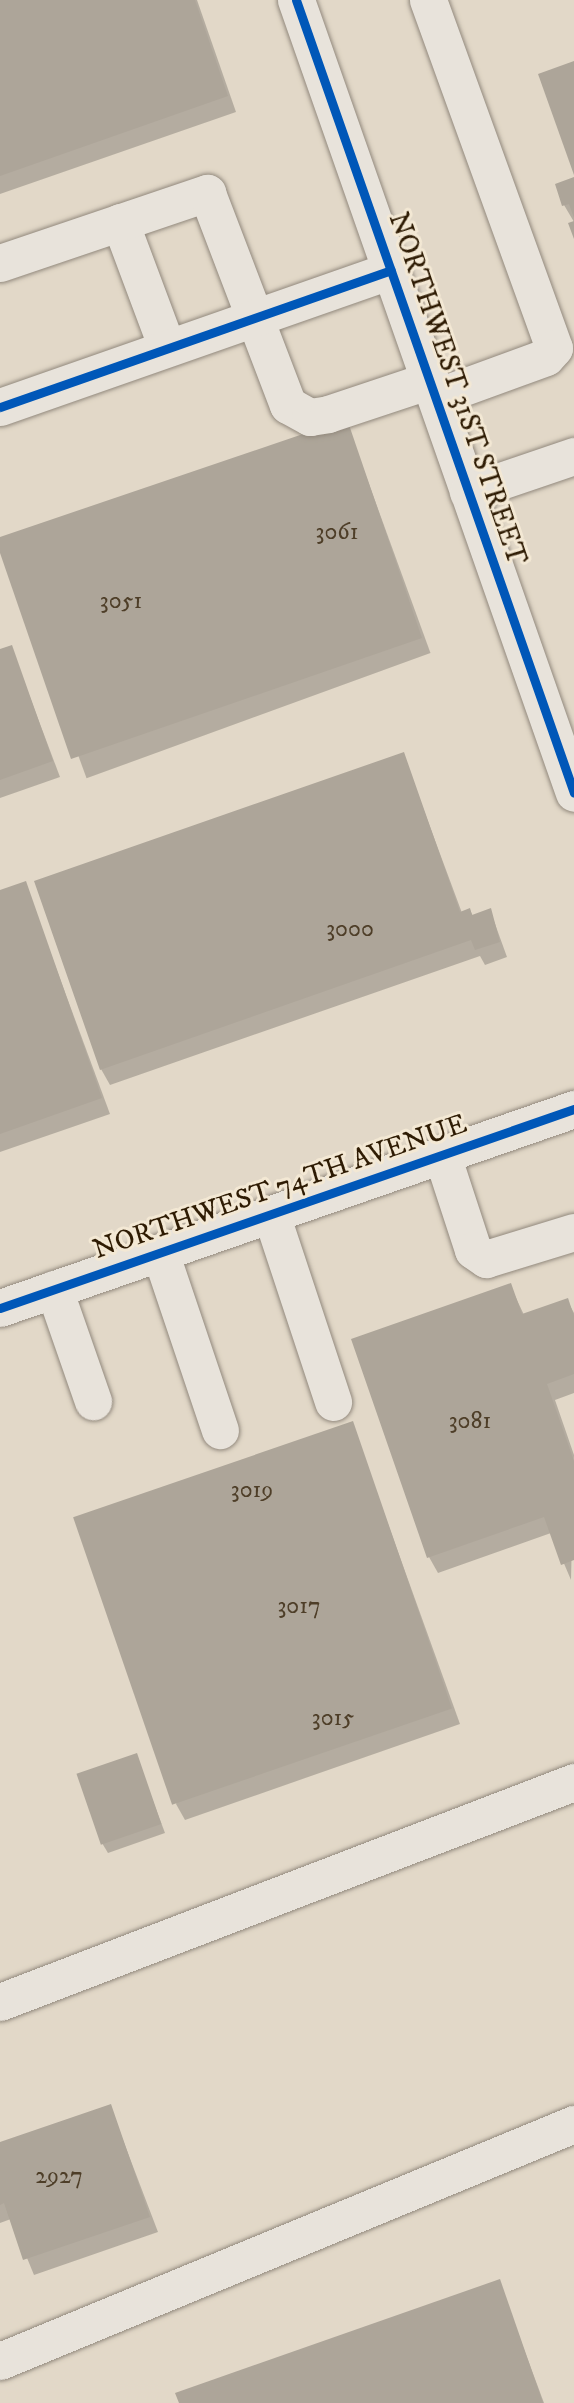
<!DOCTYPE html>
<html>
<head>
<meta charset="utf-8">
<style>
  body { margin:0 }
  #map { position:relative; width:574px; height:2403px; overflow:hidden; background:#e2d8c8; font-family:"IM FELL DW Pica",serif }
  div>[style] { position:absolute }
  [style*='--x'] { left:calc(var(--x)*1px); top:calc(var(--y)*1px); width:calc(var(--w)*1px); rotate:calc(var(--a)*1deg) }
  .shadow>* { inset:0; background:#0003; transform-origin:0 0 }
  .building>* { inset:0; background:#ada599; transform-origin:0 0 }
  .roads { filter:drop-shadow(0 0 2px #92897d) drop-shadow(0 0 2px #92897d) }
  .minor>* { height:37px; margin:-18.5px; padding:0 18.5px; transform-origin:18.5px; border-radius:18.5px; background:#e8e3db }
  .cycleway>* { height:9px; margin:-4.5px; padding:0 4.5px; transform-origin:4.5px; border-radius:4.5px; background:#0057b8 }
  span { translate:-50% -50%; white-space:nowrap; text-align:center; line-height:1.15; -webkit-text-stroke:6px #f3e8d4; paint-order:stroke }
  .number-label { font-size:24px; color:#4e3e28 }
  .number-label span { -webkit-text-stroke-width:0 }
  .street-label { font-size:28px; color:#2e1b03 }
</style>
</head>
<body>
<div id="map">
  <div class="shadow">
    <div style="clip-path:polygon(0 0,197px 0,236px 112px,0 194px)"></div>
    <div style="clip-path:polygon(574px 179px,574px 235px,574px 222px,564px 205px)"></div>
    <div style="left:346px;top:421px;width:247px;height:366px;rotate:70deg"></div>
    <div style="clip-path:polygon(11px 647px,60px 777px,0 798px,0 651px)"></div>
    <div style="clip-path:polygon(403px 754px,462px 913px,470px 910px,473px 916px,490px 910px,507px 957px,485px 965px,480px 956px,110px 1085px,101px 1069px)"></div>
    <div style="clip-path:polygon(25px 884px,110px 1114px,0 1152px,0 892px)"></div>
    <div style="clip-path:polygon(510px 1285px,524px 1315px,567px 1300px,574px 1313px,574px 1393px,555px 1400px,574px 1455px,571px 1580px,551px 1533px,438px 1573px,429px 1557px)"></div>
    <div style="clip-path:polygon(352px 1424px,460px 1724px,185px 1820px,176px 1804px)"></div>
    <div style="clip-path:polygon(136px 1756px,165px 1833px,108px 1853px,102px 1843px)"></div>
    <div style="clip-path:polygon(110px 2106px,158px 2232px,34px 2275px,11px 2219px,0 2223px,0 2144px)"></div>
    <div style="clip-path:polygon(499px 2282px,544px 2403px,181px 2403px)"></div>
  </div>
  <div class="building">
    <div style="clip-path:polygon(0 0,195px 0,228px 96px,0 176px)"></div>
    <div style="clip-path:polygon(574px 61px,574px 175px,538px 74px)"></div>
    <div style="clip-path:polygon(574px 177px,574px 218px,569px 204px,562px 206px,555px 184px)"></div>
    <div style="clip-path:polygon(574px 221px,574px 239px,568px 223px)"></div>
    <div style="clip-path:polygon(347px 419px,422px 638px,71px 759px,0 553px,0 537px)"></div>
    <div style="clip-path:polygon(12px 645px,53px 761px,0 780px,0 649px)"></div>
    <div style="clip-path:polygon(404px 752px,460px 912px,470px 908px,472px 915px,491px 908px,500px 942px,475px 950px,471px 940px,100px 1070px,34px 881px)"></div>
    <div style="clip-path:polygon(26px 881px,102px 1098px,0 1134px,0 890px)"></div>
    <div style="clip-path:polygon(511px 1283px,522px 1314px,568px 1298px,574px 1316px,574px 1374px,547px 1384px,574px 1461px,574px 1560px,561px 1565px,544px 1517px,427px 1558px,351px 1339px)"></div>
    <div style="left:353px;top:1421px;width:304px;height:296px;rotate:71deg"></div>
    <div style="left:137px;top:1753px;width:75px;height:64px;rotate:71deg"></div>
    <div style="clip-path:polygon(111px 2104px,150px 2217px,23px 2260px,4px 2203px,0 2205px,0 2142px)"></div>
    <div style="clip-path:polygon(500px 2279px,543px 2403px,179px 2403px,175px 2393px)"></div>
  </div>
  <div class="roads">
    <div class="minor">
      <div style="--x:296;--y:0;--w:840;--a:70.68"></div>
      <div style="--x:428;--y:0;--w:370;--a:70.1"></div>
      <div style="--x:554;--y:348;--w:12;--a:132"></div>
      <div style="--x:546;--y:357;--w:117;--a:160"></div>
      <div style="--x:120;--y:222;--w:134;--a:69.5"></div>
      <div style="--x:0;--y:263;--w:219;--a:-18.7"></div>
      <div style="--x:207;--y:193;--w:227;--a:69.1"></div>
      <div style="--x:288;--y:405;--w:25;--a:29"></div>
      <div style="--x:310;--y:417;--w:18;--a:-9"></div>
      <div style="--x:328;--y:414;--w:108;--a:-18.4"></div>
      <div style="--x:0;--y:407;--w:414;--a:-19.3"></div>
      <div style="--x:468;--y:492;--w:112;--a:-18.8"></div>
      <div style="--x:442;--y:1155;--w:100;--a:71.9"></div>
      <div style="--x:473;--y:1250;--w:16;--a:35"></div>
      <div style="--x:486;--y:1259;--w:92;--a:-17.1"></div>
      <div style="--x:271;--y:1214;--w:198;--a:71.7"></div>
      <div style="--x:160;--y:1252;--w:188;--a:71.4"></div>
      <div style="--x:54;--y:1289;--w:119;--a:70.8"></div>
      <div style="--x:0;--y:1308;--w:608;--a:-19.12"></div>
      <div style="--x:0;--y:2002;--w:615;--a:-20.97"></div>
      <div style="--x:0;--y:2361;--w:621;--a:-22.44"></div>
    </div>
  </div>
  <div class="cycleway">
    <div style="--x:296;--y:0;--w:840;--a:70.68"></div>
    <div style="--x:0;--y:407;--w:414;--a:-19.3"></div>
    <div style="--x:0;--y:1308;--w:608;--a:-19.12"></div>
  </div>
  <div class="number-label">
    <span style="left:337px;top:533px">3061</span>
    <span style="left:121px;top:602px">3051</span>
    <span style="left:350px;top:930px">3000</span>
    <span style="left:470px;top:1422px">3081</span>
    <span style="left:252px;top:1491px">3019</span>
    <span style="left:299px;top:1607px">3017</span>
    <span style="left:333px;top:1719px">3015</span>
    <span style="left:59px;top:2177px">2927</span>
  </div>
  <div class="street-label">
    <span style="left:457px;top:389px;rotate:71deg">NORTHWEST 31ST STREET</span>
    <span style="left:280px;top:1187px;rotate:-19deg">NORTHWEST 74TH AVENUE</span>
  </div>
</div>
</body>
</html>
